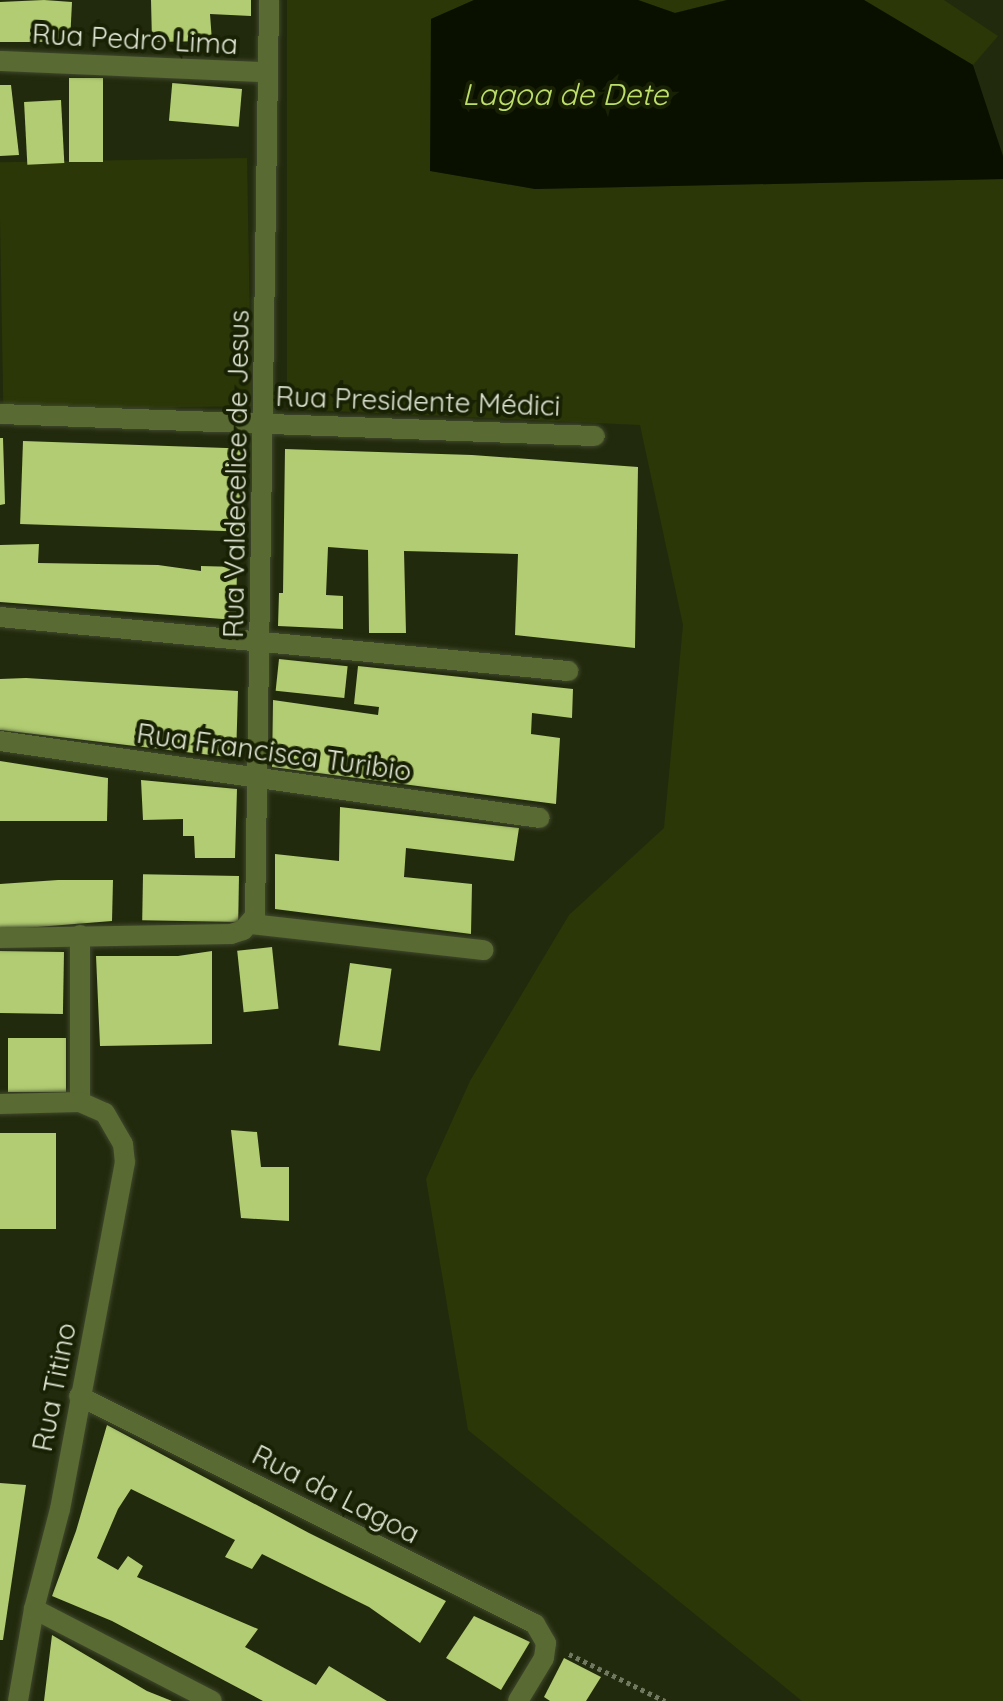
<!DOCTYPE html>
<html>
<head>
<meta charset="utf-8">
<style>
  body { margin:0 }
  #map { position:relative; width:1003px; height:1701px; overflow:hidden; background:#222a0d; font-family:Quicksand,sans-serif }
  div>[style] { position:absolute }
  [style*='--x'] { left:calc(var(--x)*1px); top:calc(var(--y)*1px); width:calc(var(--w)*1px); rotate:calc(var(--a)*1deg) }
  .green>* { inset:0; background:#2b3707; transform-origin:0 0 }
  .water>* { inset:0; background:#091000 }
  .building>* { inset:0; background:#b1cc72; transform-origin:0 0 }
  .path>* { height:5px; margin-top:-2.5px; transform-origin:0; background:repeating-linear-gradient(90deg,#717860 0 4px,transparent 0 8px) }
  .roads { filter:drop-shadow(0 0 2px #40482d) drop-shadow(0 0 2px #40482d) }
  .street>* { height:20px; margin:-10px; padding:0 10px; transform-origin:10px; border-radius:10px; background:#5a6a33 }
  span { translate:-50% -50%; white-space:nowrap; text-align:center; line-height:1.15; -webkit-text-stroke:8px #192104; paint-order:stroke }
  .street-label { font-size:28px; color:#dfe5d3 }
  .water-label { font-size:30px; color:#bee06a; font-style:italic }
</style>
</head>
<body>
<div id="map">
  <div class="green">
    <div style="clip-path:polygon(287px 0,474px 0,431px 19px,431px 171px,535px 189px,1003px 179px,1003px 1701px,802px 1701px,468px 1430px,426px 1179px,470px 1081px,569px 915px,664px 828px,683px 625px,640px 425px,287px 409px)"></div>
    <div style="clip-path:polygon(638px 0,727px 0,675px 13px)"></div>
    <div style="clip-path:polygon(864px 0,944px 0,998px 36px,973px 65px)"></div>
    <div style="left:247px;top:158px;width:248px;height:248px;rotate:89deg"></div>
  </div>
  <div class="water">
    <div style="clip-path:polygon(474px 0,638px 0,675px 13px,727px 0,864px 0,973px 65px,1003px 156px,1003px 179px,535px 189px,430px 171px,431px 19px)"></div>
  </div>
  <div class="building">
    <div style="clip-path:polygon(44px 0,72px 2px,70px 42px,0 42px,0 2px)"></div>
    <div style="clip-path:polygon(151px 0,251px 0,251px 16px,210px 14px,212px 41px,152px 42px)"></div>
    <div style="left:69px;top:78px;width:34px;height:84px"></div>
    <div style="clip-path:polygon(0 85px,11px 85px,19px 155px,0 156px)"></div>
    <div style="left:242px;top:89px;width:38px;height:70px;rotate:95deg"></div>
    <div style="left:61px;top:100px;width:63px;height:37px;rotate:87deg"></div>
    <div style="clip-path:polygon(0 438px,3px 438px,5px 504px,0 505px)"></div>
    <div style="left:23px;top:441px;width:225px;height:83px;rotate:2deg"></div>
    <div style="clip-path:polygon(285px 449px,472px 455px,638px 467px,635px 648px,515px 635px,518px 554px,404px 551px,406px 633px,369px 633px,368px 550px,328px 547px,326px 595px,343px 596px,343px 629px,278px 626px,279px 593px,283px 593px)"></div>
    <div style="clip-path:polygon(39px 544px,38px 563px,158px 565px,201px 571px,201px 566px,237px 567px,236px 620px,0 602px,0 545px)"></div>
    <div style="left:279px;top:659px;width:69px;height:32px;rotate:6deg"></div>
    <div style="clip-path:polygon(358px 666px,573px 689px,572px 718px,532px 713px,531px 734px,560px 738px,556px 804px,272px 767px,273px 700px,378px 715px,379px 707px,354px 704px)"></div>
    <div style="clip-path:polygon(26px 678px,238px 691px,236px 758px,0 730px,0 679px)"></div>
    <div style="clip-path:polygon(0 761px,108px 778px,107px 821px,0 821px)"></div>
    <div style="clip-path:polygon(141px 780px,237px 789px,235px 858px,195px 858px,194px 836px,183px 836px,183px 819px,143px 820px)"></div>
    <div style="clip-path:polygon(340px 807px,519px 828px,514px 861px,406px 848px,404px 877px,472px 884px,471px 934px,275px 909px,275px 854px,339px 861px)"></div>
    <div style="left:239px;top:876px;width:46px;height:96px;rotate:91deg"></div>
    <div style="clip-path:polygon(58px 880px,113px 880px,112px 921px,0 930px,0 884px)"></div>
    <div style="left:272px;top:947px;width:62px;height:35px;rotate:84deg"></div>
    <div style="clip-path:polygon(212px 951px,212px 1044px,100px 1046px,96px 956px,178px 956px)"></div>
    <div style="left:64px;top:952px;width:62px;height:64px;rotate:91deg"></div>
    <div style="left:350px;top:963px;width:42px;height:83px;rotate:8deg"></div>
    <div style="left:66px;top:1038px;width:54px;height:58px;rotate:90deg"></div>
    <div style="clip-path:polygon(231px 1130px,257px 1132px,261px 1167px,289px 1167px,289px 1221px,241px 1218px)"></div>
    <div style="left:0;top:1133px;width:56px;height:96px"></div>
    <div style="clip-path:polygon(107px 1425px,309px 1533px,446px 1601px,420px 1643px,369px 1607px,262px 1554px,252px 1569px,225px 1557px,235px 1540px,131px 1489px,118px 1509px,97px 1558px,118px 1570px,128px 1556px,143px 1566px,137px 1577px,258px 1629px,245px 1647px,316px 1685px,329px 1666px,387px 1701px,263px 1701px,112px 1621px,52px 1596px,76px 1531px)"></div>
    <div style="clip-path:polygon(0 1483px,26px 1485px,3px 1640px,0 1640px)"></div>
    <div style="clip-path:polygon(474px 1616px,530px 1642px,501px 1690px,446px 1658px)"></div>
    <div style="clip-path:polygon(52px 1635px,147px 1691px,172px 1701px,44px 1701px)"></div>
    <div style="clip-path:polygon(564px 1658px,601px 1677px,586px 1701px,550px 1701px,544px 1697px)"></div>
  </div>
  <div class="path">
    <div style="--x:569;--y:1654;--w:107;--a:26.1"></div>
  </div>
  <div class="roads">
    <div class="street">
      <div style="--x:0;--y:61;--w:268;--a:2.4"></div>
      <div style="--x:0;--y:414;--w:595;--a:2.12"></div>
      <div style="--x:0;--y:617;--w:571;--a:5.43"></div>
      <div style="--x:0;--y:741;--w:545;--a:8.12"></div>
      <div style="--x:251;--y:924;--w:234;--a:6.4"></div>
      <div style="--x:0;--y:938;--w:231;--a:-1"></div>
      <div style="--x:231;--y:934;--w:13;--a:-18"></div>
      <div style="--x:243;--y:930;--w:18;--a:-49"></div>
      <div style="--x:255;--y:916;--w:916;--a:-89.12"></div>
      <div style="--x:80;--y:1102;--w:167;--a:-90"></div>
      <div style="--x:0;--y:1104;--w:80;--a:-1.4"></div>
      <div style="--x:80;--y:1102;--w:27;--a:24"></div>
      <div style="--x:105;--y:1113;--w:36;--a:60"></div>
      <div style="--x:123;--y:1144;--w:18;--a:84"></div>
      <div style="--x:125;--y:1162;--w:353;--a:100.6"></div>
      <div style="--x:60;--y:1509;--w:103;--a:104.6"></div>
      <div style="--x:34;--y:1609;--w:93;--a:99.9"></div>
      <div style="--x:79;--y:1396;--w:510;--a:26.57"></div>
      <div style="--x:535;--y:1624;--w:22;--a:60"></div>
      <div style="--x:546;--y:1643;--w:15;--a:98"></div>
      <div style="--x:544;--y:1658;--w:50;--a:121.2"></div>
      <div style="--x:34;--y:1609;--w:200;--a:27.3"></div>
    </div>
  </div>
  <div class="street-label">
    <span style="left:135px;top:39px;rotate:3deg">Rua Pedro Lima</span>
    <span style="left:418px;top:401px;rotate:2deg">Rua Presidente Médici</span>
    <span style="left:236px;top:474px;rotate:-89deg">Rua Valdecelice de Jesus</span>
    <span style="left:274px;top:752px;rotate:8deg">Rua Francisca Turibio</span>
    <span style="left:54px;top:1387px;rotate:-79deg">Rua Titino</span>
    <span style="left:336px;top:1494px;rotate:27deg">Rua da Lagoa</span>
  </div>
  <div class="water-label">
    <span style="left:565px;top:94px">Lagoa de Dete</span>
  </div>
</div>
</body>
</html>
